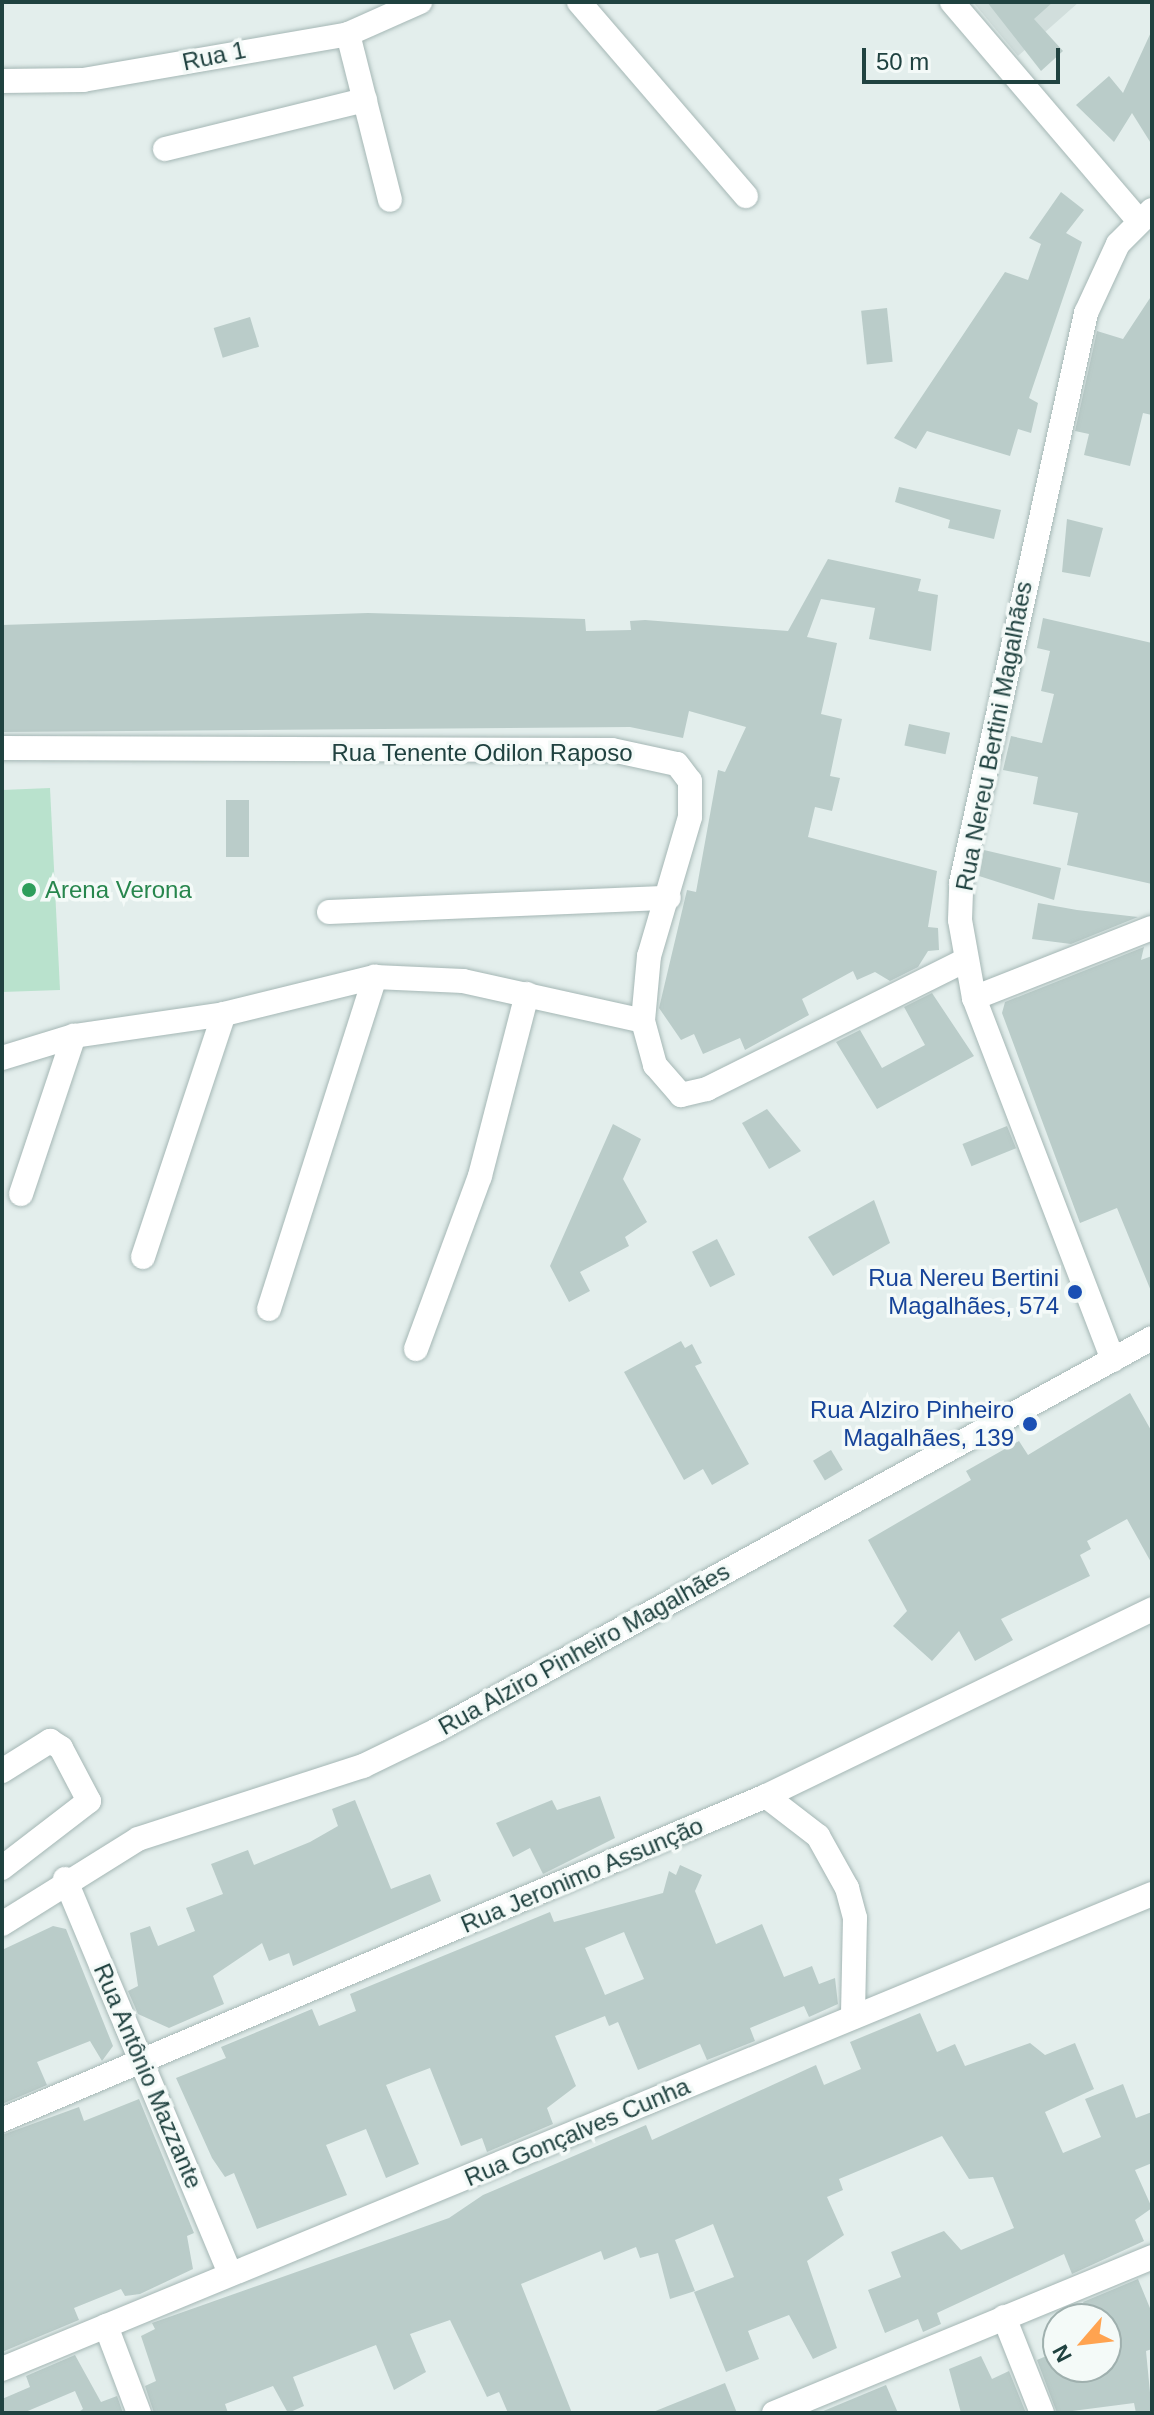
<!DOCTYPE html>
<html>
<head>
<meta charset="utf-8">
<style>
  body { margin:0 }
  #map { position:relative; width:1154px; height:2415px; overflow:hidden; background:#e3eeec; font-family:Arial,sans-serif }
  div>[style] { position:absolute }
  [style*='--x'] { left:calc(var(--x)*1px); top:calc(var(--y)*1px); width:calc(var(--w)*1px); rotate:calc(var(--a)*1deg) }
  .built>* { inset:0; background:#d1dedc }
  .green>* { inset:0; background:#b9e2cd }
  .building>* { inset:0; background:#baccc9; transform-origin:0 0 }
  .roads { filter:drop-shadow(0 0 2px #a5b7b5) drop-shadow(0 0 2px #a5b7b5) }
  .minor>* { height:24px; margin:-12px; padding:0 12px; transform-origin:12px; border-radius:12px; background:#fff }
  .dots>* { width:22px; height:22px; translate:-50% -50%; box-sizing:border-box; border:4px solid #f4faf8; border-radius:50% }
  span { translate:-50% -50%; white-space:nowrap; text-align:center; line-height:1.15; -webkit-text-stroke:7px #f4faf8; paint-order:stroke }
  .street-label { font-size:24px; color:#204240 }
  .leisure-label { font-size:24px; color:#27864d }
  .left { translate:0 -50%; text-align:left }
  .transit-label { font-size:24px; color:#164399 }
  .right { translate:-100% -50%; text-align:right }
  .frame { position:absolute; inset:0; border:4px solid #204240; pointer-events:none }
  .north { position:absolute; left:1042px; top:2303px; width:80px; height:80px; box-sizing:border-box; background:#f4faf8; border:2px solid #9fb0ae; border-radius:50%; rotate:242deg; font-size:22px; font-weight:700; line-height:32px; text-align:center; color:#204240 }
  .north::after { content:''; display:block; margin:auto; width:28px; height:36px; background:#ffa350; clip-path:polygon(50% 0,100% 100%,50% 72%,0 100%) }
  .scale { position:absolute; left:862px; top:48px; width:198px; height:36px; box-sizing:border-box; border:4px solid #204240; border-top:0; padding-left:10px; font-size:24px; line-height:28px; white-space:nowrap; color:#204240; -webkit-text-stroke:6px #f4faf8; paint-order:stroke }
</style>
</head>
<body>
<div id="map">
  <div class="built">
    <div style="clip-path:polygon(973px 2px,1079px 2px,1018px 56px)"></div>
  </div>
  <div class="green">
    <div style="clip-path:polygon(50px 788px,60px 990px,2px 992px,2px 790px)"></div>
  </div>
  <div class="building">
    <div style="clip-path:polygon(987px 2px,1053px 2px,1034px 19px,1063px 51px,1041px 71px)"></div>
    <div style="clip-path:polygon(1152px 30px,1152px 145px,1132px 113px,1114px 142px,1076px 105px,1109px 76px,1123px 93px)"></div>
    <div style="clip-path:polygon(1061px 192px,1084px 210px,1066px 233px,1082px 242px,1029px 398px,1038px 403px,1031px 433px,1018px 429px,1010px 456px,927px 431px,916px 449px,894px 438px,1005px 272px,1028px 280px,1041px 244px,1029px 238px)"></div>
    <div style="clip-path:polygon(1152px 295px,1152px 415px,1143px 413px,1130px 466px,1084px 455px,1089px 434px,1075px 431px,1097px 331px,1123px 339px)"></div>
    <div style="left:887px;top:308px;width:54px;height:26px;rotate:84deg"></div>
    <div style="left:250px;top:317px;width:31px;height:38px;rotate:73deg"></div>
    <div style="clip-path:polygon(899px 487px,1001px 510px,994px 539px,948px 528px,950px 520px,895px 502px)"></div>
    <div style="clip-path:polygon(1067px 519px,1103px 528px,1090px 577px,1062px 572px)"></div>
    <div style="clip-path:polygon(828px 559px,921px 579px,918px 591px,938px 595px,931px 651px,869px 639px,875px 608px,821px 599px,807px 637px,837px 643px,821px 714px,842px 719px,830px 776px,840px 778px,832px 811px,815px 807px,808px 837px,937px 871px,928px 927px,938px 928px,939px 950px,928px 951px,918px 967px,890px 981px,875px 972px,857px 980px,853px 971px,802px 999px,809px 1015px,745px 1050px,740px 1038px,703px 1054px,694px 1034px,681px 1040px,659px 1008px,687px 890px,696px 892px,718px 770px,725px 772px,746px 727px,689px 711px,683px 738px,630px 727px,2px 732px,2px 625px,368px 613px,585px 619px,586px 631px,631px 630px,630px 621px,645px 620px,788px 631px)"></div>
    <div style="clip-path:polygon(1043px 618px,1152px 643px,1152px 884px,1067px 865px,1078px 813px,1033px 804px,1038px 777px,1003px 770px,1011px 736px,1042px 743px,1054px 694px,1041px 691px,1050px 651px,1037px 648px)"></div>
    <div style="left:909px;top:724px;width:42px;height:22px;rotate:12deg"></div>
    <div style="left:226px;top:800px;width:23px;height:57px"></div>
    <div style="clip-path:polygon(984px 850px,1061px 868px,1054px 900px,979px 876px)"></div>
    <div style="clip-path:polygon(1038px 903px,1077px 910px,1138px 917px,1071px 944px,1032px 939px)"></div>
    <div style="clip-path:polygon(1144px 947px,1141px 960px,1152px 956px,1151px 1291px,1117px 1208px,1080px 1223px,1002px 1013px,1005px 1002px)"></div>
    <div style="clip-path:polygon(932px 993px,974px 1056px,877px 1109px,836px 1042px,860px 1030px,882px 1068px,925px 1045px,904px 1007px)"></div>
    <div style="clip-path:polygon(767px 1109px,801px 1151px,769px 1169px,742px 1123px)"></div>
    <div style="clip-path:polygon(613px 1124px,641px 1139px,623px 1179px,647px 1222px,625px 1237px,629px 1246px,580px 1272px,590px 1291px,569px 1302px,550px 1266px)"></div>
    <div style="left:1007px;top:1126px;width:24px;height:48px;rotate:68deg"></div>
    <div style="clip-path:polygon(874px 1200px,890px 1243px,833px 1276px,808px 1237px)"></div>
    <div style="left:717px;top:1239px;width:40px;height:28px;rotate:63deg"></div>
    <div style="clip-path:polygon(681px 1341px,685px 1348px,692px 1344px,702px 1363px,695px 1366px,749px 1464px,712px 1485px,703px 1469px,684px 1480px,624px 1372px)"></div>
    <div style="clip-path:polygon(1130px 1393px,1152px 1432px,1152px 1564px,1127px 1519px,1087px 1541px,1091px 1549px,1080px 1555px,1090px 1576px,1001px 1619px,1013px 1640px,975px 1661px,959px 1631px,932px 1661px,893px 1626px,907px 1611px,868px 1540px,971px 1480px,966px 1471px,1019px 1441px,1028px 1455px)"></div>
    <div style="left:831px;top:1450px;width:23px;height:21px;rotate:59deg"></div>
    <div style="clip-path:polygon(600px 1796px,615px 1838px,543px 1874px,530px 1848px,513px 1857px,496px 1823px,552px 1800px,557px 1810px)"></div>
    <div style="clip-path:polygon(355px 1800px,391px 1889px,430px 1874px,441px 1901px,293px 1966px,289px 1953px,269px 1961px,262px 1943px,213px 1976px,224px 2004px,169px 2028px,138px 2014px,128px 1991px,138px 1986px,130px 1933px,150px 1926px,158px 1946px,195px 1931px,186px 1908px,223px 1894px,211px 1864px,248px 1850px,254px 1865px,310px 1842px,338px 1826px,332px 1809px)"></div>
    <div style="clip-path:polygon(evenodd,680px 1865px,702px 1875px,695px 1891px,716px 1944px,762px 1924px,784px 1977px,812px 1966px,819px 1984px,835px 1978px,838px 2004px,809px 2017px,804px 2006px,750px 2028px,755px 2041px,707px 2060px,700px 2044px,638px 2070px,618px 2022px,609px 2026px,605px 2016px,555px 2036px,576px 2086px,547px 2108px,553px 2124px,487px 2152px,482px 2138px,461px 2146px,430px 2068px,406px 2077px,386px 2085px,419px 2164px,386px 2178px,366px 2129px,326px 2145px,347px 2195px,257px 2229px,234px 2173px,225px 2177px,212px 2158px,176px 2078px,226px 2058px,221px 2047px,312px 2009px,319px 2026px,356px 2011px,350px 1994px,550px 1912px,554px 1922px,663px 1893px,669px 1871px,676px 1875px,680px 1865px,624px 1932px,644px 1979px,605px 1995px,585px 1948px,624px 1932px)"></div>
    <div style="clip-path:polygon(53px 1926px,66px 1929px,113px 2046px,102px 2061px,90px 2041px,37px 2062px,47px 2085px,2px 2104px,2px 1950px)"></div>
    <div style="clip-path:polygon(920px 2013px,937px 2052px,955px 2044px,965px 2066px,1030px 2043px,1045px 2055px,1075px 2043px,1094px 2089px,1045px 2112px,1063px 2153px,1101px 2137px,1085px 2099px,1123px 2084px,1136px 2118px,1152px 2112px,1152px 2163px,1135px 2170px,1152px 2208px,1135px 2220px,1144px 2241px,1072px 2274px,1064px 2254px,937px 2313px,941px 2324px,923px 2332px,918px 2319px,885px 2333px,868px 2290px,901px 2277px,891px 2252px,944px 2231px,961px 2250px,1014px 2228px,993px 2177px,969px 2179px,942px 2136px,839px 2179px,843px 2190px,827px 2197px,844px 2235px,807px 2261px,837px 2348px,813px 2359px,789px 2315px,748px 2331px,759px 2359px,726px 2372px,694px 2292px,734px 2277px,713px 2224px,675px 2240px,695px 2291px,670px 2299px,658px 2253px,640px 2258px,636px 2247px,604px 2260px,601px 2251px,521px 2284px,572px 2413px,508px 2413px,499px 2392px,487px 2397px,450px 2320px,410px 2334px,426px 2372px,394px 2390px,376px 2345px,293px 2377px,304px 2406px,288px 2413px,273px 2386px,225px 2404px,228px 2413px,154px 2413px,145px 2386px,156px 2381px,141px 2336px,155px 2329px,152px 2323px,449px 2218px,483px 2195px,646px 2125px,652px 2140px,816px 2065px,824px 2085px,861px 2069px,850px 2042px)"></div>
    <div style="clip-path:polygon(139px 2099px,194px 2233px,187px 2236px,193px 2269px,140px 2294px,125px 2296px,121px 2289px,74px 2308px,79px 2320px,2px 2352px,2px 2135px,79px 2107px,84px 2121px)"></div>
    <div style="clip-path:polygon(1138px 2279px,1152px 2313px,1152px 2349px,1146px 2351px,1152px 2413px,1136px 2413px,1134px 2403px,1057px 2413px,1037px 2360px,1058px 2351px,1058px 2367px,1106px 2367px,1106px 2319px,1090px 2319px,1083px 2302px)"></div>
    <div style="clip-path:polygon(75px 2355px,101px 2402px,117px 2396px,123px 2413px,77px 2413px,83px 2409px,75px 2391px,23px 2413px,2px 2413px,2px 2399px,30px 2387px,26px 2376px)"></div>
    <div style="clip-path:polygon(981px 2356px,992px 2379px,1009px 2371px,1026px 2413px,961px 2413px,949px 2369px)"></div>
    <div style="clip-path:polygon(725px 2383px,737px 2413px,653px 2413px,653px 2412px)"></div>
    <div style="clip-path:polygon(886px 2385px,898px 2413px,821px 2413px,821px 2412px)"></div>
  </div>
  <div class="roads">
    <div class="minor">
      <div style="--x:579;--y:2;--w:256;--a:49.3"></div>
      <div style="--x:952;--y:2;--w:287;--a:49.5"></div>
      <div style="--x:348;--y:34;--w:171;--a:75.8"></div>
      <div style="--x:2;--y:81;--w:81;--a:-0.7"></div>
      <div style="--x:83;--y:80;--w:269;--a:-9.8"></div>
      <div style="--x:348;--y:34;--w:79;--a:-24"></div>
      <div style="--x:165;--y:149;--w:206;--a:-13.8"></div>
      <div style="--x:2;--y:748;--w:610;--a:0.19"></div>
      <div style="--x:612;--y:750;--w:66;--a:12.2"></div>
      <div style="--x:677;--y:764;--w:21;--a:53"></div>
      <div style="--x:690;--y:781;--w:36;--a:90"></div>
      <div style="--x:690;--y:817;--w:145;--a:106.4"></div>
      <div style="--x:649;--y:956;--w:65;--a:95.3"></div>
      <div style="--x:643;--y:1021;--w:46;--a:74.7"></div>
      <div style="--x:655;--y:1065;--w:40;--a:49"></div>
      <div style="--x:681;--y:1095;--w:27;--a:-13"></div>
      <div style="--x:707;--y:1089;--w:285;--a:-26.5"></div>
      <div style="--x:329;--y:912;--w:340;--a:-2.4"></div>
      <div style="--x:974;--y:998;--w:191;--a:-21.5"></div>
      <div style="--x:2;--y:1058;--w:75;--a:-17"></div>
      <div style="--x:74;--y:1036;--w:152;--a:-8.3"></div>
      <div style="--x:224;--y:1014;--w:155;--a:-13.8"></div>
      <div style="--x:375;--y:977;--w:88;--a:2.6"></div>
      <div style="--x:463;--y:981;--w:184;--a:12.5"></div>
      <div style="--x:21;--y:1194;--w:167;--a:-71.5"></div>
      <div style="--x:143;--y:1257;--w:256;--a:-71.6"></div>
      <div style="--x:269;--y:1309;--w:349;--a:-72.3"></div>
      <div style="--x:416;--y:1349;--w:184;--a:-69.7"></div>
      <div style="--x:480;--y:1176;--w:188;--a:-75.5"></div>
      <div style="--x:1113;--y:1360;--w:388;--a:-111"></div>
      <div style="--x:974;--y:998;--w:79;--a:-100.2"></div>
      <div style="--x:960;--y:920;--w:37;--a:-88"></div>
      <div style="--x:961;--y:883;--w:584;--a:-77.63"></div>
      <div style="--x:1086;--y:313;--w:76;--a:-65.1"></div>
      <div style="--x:1118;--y:244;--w:48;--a:-45"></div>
      <div style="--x:2;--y:1771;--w:57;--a:-32"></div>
      <div style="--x:50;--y:1741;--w:13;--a:32"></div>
      <div style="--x:61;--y:1748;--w:60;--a:62.2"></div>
      <div style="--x:89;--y:1801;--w:110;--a:142.4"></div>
      <div style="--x:766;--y:1796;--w:66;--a:37.6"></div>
      <div style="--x:818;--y:1836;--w:60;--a:60.9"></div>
      <div style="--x:847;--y:1888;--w:31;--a:75"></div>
      <div style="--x:855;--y:1918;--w:99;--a:91.2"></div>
      <div style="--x:65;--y:1879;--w:428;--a:67.3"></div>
      <div style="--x:2;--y:1924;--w:160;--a:-32"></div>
      <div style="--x:138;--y:1839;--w:237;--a:-18"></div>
      <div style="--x:363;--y:1766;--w:82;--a:-25.9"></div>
      <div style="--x:437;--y:1730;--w:815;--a:-28.73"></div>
      <div style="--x:2;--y:2120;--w:830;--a:-22.98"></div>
      <div style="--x:766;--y:1796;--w:429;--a:-25.8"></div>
      <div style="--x:1004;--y:2317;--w:103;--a:68.4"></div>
      <div style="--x:106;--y:2326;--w:93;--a:69.2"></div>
      <div style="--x:2;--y:2369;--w:1244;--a:-22.44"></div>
      <div style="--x:774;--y:2413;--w:409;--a:-22.4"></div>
    </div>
  </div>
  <div class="dots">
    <div style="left:29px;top:890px;background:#2e9e5b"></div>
    <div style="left:1075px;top:1292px;background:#1a4fb4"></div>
    <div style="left:1030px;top:1424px;background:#1a4fb4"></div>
  </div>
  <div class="street-label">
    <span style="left:214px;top:56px;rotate:-12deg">Rua 1</span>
    <span style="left:994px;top:736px;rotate:-79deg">Rua Nereu Bertini Magalhães</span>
    <span style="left:482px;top:753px">Rua Tenente Odilon Raposo</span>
    <span style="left:584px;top:1649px;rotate:-29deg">Rua Alziro Pinheiro Magalhães</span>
    <span style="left:582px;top:1875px;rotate:-23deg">Rua Jeronimo Assunção</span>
    <span style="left:148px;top:2076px;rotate:67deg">Rua Antônio Mazzante</span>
    <span style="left:577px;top:2132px;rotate:-23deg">Rua Gonçalves Cunha</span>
  </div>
  <div class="leisure-label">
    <span class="left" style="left:45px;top:890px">Arena Verona</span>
  </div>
  <div class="transit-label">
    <span class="right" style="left:1059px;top:1292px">Rua Nereu Bertini<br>Magalhães, 574</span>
    <span class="right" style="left:1014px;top:1424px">Rua Alziro Pinheiro<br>Magalhães, 139</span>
  </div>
  <div class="frame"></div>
  <div class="north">N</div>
  <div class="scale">50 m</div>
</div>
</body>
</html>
